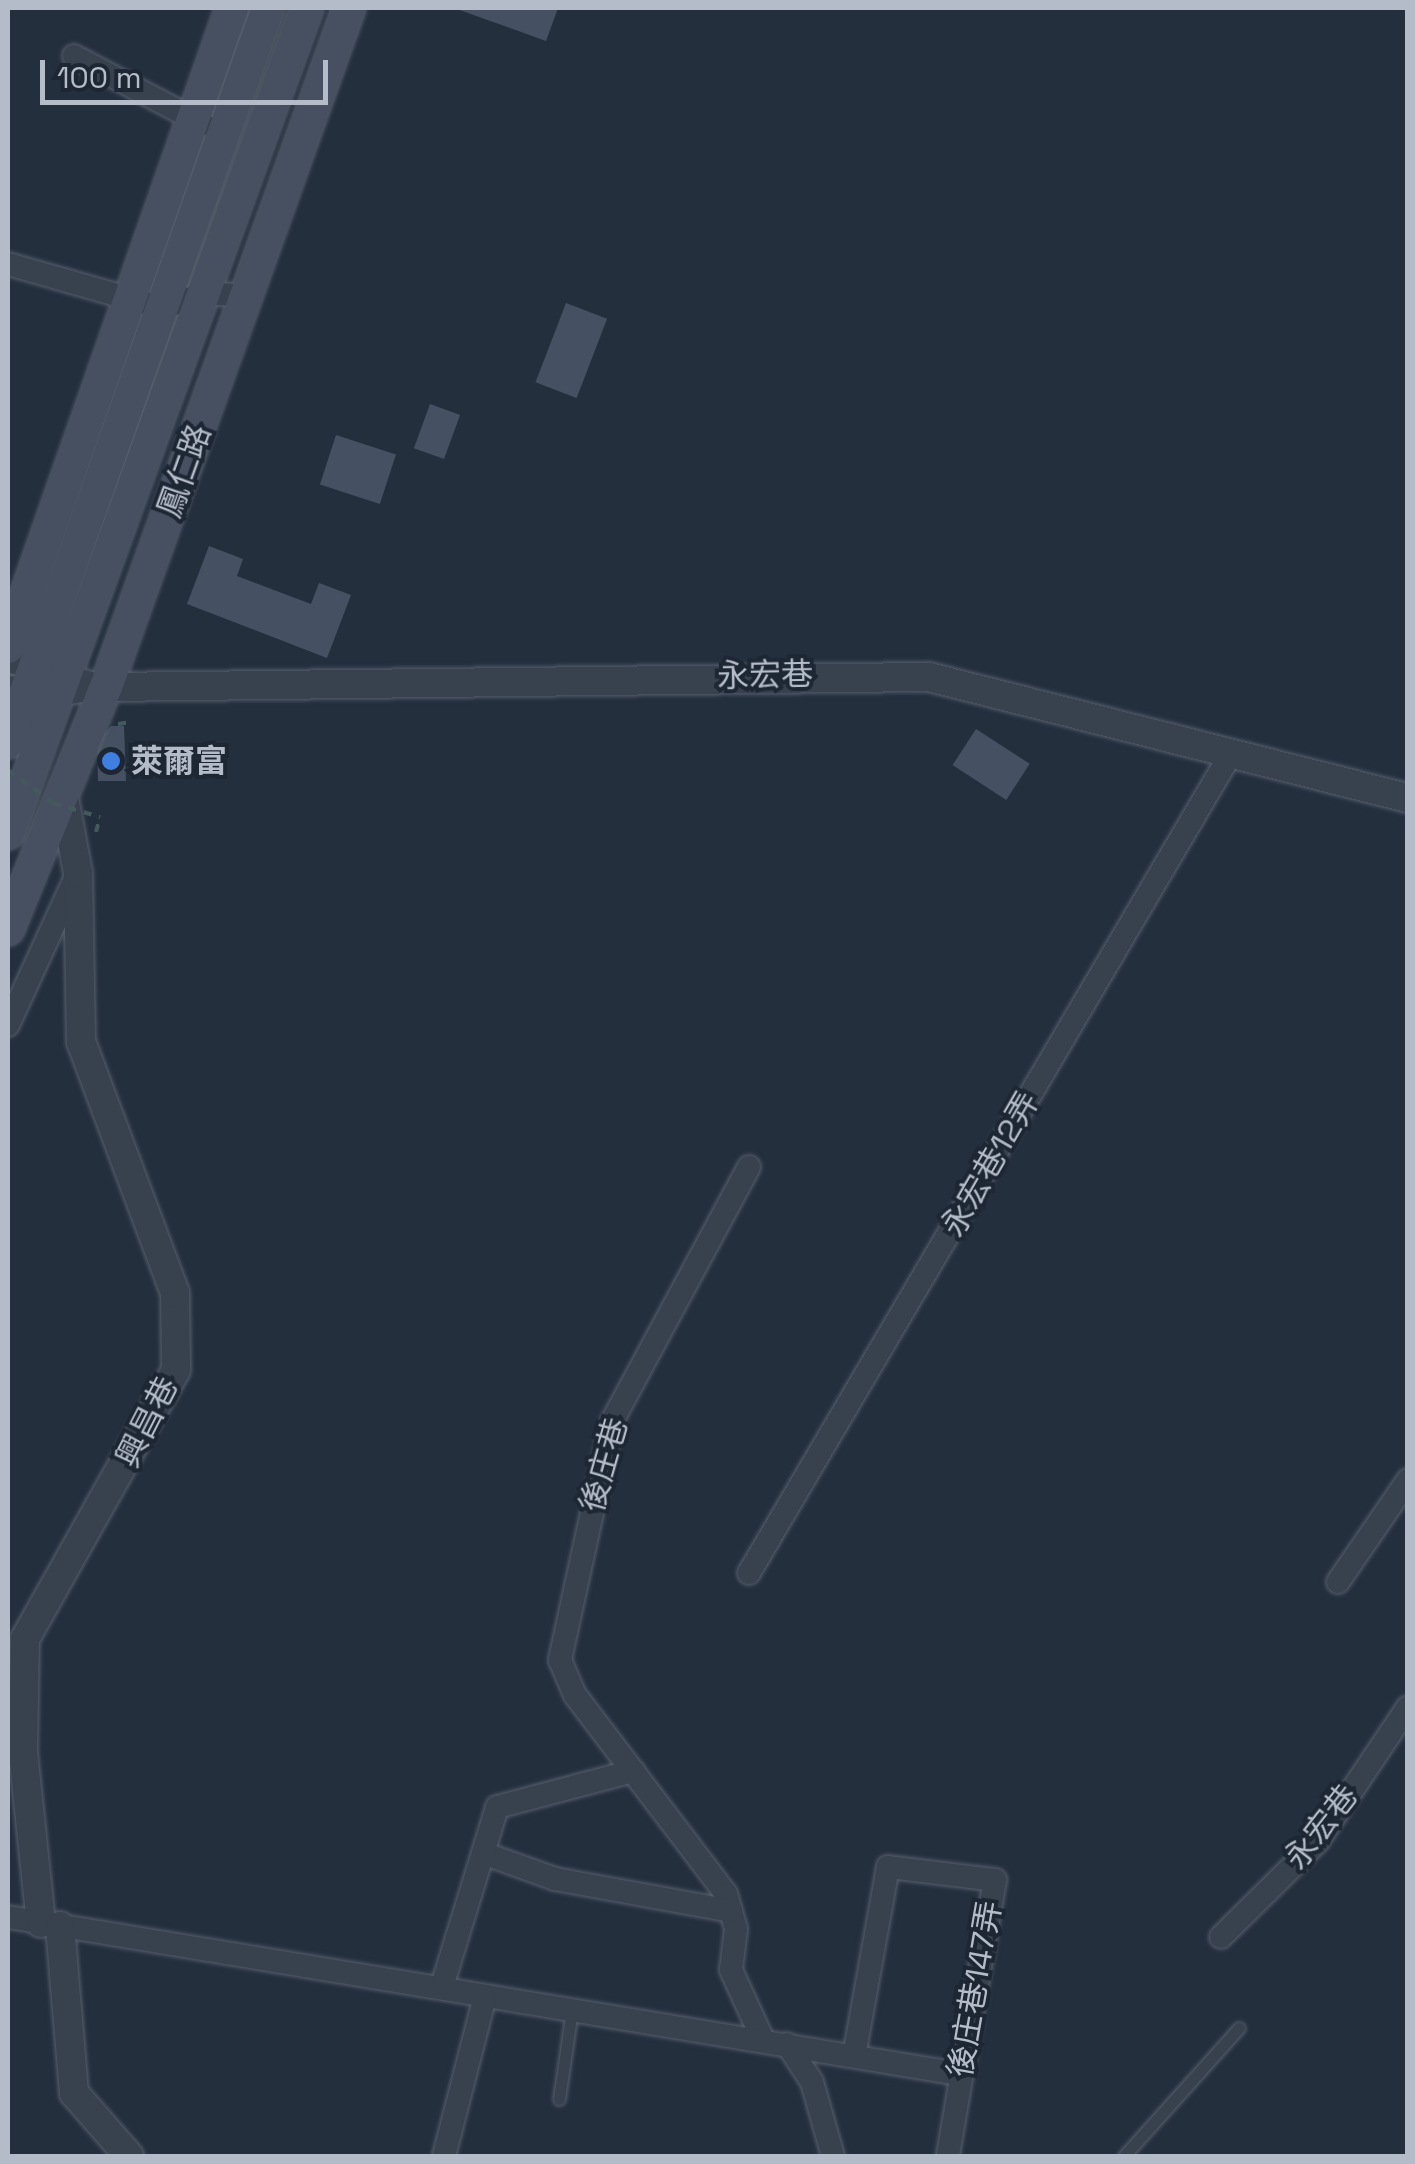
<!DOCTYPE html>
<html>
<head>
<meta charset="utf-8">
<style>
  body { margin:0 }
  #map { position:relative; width:1415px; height:2164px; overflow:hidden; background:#242f3e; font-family:"Space Grotesk","Noto Sans TC",sans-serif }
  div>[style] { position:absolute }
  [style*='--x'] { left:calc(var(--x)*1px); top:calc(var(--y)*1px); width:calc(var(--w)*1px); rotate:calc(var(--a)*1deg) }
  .building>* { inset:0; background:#455162; transform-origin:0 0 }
  .path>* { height:4px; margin-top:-2px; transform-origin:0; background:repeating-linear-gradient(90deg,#44595c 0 8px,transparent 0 16px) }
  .roads { filter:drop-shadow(0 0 2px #565f6c) drop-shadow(0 0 2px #565f6c) }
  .service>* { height:11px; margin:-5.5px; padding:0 5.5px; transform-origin:5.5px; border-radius:5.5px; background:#38414e }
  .minor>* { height:22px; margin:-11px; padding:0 11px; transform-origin:11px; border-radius:11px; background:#38414e }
  .tertiary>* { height:28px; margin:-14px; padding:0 14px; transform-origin:14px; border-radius:14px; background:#38414e }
  .secondary>* { height:32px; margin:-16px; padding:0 16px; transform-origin:16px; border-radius:16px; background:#465061 }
  .path-bridge>* { height:4px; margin-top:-2px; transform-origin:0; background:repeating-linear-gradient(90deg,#44595c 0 8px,transparent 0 16px) }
  .dots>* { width:28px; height:28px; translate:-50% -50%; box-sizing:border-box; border:5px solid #1d2633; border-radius:50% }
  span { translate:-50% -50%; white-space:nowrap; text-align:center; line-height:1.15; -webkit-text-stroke:8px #1d2633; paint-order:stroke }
  .street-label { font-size:32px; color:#b4bcc9 }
  .poi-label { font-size:32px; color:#b4bcc9; font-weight:700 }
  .left { translate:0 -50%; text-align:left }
  .frame { position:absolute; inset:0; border:10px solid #b4bcc9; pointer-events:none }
  .scale { position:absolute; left:40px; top:60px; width:288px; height:45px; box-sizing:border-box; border:5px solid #b4bcc9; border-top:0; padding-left:12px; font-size:30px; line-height:35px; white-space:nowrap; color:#b4bcc9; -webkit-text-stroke:8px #1d2633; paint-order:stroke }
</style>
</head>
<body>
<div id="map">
  <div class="building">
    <div style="clip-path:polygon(454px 8px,558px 8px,546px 41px)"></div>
    <div style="left:566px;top:303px;width:44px;height:85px;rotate:21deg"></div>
    <div style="left:430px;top:404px;width:32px;height:47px;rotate:20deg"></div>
    <div style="left:336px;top:435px;width:63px;height:52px;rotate:18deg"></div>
    <div style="clip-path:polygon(209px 546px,243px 559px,237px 576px,311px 604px,319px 583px,351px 595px,327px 658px,187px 604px)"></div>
    <div style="clip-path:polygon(111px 726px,124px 726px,126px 781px,98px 781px,97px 742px)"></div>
    <div style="left:976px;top:729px;width:64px;height:43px;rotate:33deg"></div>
  </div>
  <div class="path">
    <div style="--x:118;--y:724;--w:13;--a:-9"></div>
    <div style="--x:96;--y:832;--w:16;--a:-75"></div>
  </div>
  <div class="roads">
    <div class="service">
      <div style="--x:559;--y:2099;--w:90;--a:-81.7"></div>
      <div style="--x:1124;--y:2156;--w:172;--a:-48.1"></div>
    </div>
    <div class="minor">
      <div style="--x:74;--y:56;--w:146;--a:27.8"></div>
      <div style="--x:8;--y:264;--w:160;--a:15.9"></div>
      <div style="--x:162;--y:308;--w:46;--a:-18.8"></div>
      <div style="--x:206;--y:293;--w:40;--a:4.3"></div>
      <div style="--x:8;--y:661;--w:101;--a:14.9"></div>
      <div style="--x:8;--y:687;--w:56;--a:7.1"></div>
      <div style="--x:64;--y:694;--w:43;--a:-9.5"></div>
      <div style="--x:8;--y:1025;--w:166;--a:-65.4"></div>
      <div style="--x:749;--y:1167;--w:289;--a:118.3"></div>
      <div style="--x:612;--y:1421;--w:245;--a:102.3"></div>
      <div style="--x:560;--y:1660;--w:38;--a:67"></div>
      <div style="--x:575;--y:1695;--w:250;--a:52.8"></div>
      <div style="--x:726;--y:1894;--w:36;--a:74"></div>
      <div style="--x:736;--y:1929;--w:41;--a:97"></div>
      <div style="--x:731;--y:1970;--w:77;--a:65.4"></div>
      <div style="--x:749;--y:1573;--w:949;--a:-59.54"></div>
      <div style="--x:1338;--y:1582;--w:124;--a:-55.5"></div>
      <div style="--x:483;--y:1853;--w:77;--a:19.9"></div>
      <div style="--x:555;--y:1879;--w:179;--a:10.3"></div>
      <div style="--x:8;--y:1917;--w:963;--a:9.38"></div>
      <div style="--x:1221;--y:1937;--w:136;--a:-44.7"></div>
      <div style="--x:1318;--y:1841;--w:161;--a:-56.1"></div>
      <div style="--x:443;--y:1983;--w:184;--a:-72.9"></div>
      <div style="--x:497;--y:1807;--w:141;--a:-14.8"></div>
      <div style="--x:787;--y:2044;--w:45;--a:56.7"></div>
      <div style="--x:812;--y:2082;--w:77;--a:74.2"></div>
      <div style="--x:854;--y:2056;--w:192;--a:-79.8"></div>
      <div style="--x:888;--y:1867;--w:108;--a:6.9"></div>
      <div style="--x:995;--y:1880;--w:280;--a:99.7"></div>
      <div style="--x:444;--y:2156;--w:165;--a:-75.6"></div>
    </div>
    <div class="tertiary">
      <div style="--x:106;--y:687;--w:823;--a:-0.7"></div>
      <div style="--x:929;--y:677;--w:494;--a:14.2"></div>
      <div style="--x:41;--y:1923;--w:171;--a:-96"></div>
      <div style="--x:23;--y:1753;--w:114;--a:-89"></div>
      <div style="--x:25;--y:1639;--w:308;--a:-60.7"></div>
      <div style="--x:176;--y:1370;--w:77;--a:-90.7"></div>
      <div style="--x:175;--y:1293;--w:268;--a:-110.5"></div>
      <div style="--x:81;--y:1042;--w:169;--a:-91"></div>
      <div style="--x:78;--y:873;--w:81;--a:-100.6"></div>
      <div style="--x:60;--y:1926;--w:168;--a:85.2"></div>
      <div style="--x:74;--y:2093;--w:84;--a:48.9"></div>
    </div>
    <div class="secondary">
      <div style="--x:8;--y:647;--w:677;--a:-70.68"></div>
      <div style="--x:8;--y:742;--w:779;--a:-70.49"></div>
      <div style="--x:8;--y:833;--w:878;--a:-70.08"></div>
      <div style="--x:8;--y:929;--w:261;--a:-68"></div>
      <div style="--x:106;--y:687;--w:721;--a:-70.31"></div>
    </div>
  </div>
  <div class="path-bridge">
    <div style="--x:8;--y:770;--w:56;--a:36.3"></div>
    <div style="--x:53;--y:803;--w:49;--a:16.6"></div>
  </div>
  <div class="dots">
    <div style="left:111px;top:761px;background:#3f7fe0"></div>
  </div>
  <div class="street-label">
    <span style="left:184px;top:471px;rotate:-70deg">鳳仁路</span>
    <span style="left:765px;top:675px;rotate:-1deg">永宏巷</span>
    <span style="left:990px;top:1164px;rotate:-60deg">永宏巷12弄</span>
    <span style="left:147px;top:1422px;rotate:-63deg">興昌巷</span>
    <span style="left:604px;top:1465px;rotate:-74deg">後庄巷</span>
    <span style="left:1321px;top:1827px;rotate:-52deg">永宏巷</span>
    <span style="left:975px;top:1989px;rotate:-80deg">後庄巷147弄</span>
  </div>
  <div class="poi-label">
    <span class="left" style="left:131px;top:761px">萊爾富</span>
  </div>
  <div class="frame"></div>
  <div class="scale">100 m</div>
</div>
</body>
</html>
